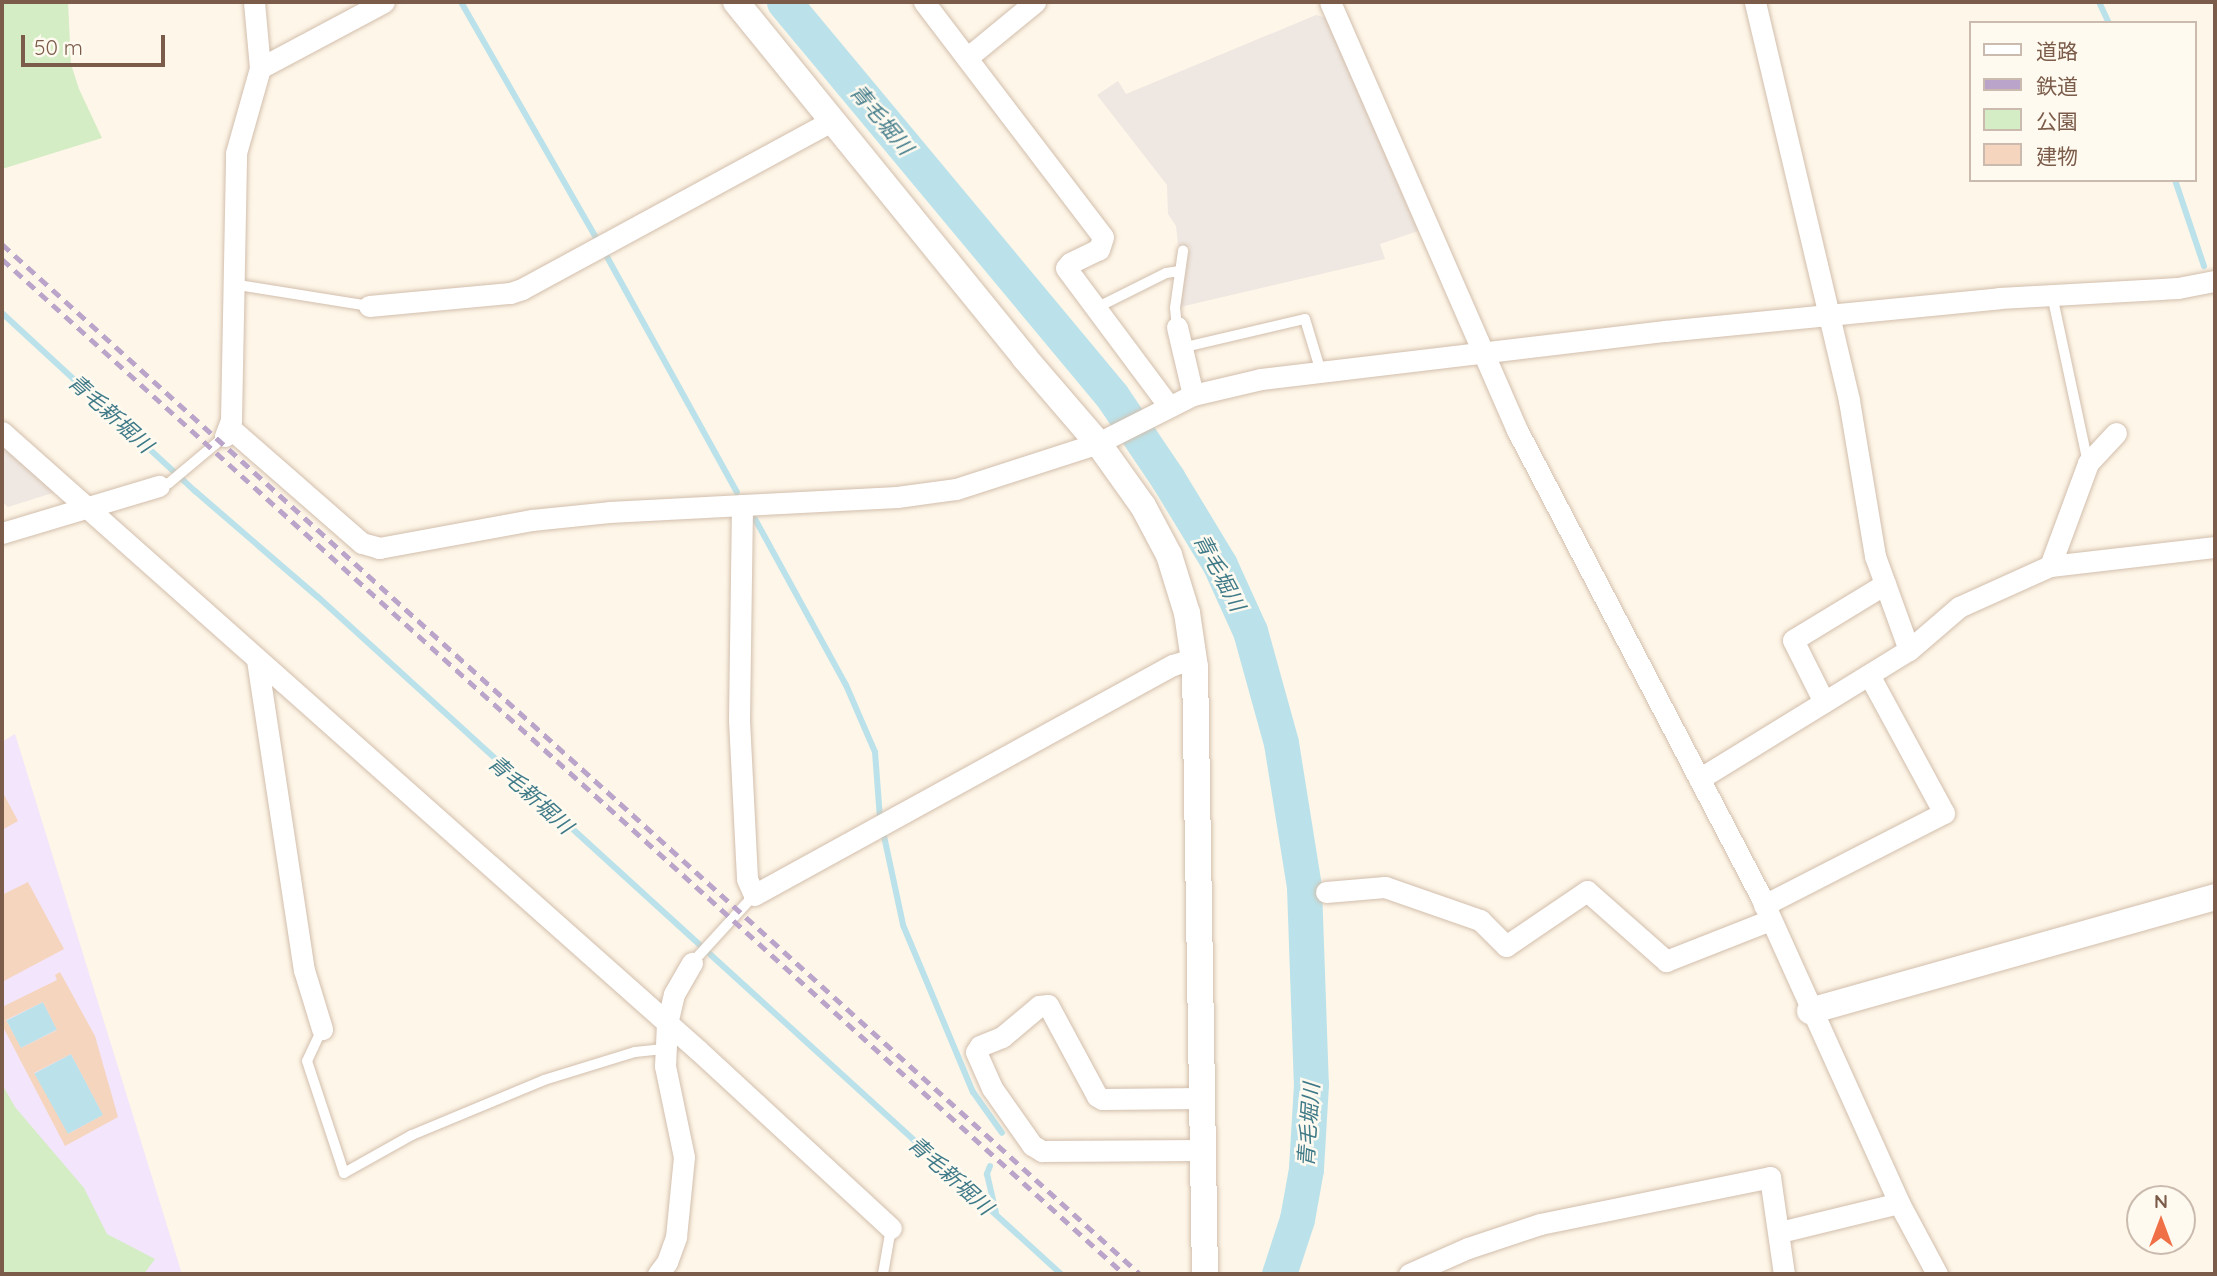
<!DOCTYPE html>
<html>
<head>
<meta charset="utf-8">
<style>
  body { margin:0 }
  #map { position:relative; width:2217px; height:1276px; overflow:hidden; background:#fef6e8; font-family:Quicksand,"Noto Sans JP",sans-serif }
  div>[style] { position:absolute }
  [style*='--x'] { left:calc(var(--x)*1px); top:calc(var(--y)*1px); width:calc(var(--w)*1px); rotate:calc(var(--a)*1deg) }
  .industrial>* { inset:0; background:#efe8e2 }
  .education>* { inset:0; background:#f3e5fb }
  .green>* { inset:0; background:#d4edc5 }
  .water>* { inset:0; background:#bbe2ea; transform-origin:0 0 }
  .stream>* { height:6px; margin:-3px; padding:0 3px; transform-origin:3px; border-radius:3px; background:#bbe2ea }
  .river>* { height:35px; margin:-17.5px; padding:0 17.5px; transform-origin:17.5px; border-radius:17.5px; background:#bbe2ea }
  .building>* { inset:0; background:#f5d5be }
  .roads { filter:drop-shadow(0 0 2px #d2beac) drop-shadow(0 0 2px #d2beac) }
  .service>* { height:10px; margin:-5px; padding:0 5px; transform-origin:5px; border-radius:5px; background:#fff }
  .minor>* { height:21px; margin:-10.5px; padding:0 10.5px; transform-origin:10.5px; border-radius:10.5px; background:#fff }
  .tertiary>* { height:26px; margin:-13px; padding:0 13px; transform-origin:13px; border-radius:13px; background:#fff }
  .rail>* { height:5px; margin-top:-2.5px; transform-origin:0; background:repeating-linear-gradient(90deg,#baa4ca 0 10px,transparent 0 17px) }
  span { translate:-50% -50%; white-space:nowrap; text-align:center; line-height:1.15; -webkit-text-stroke:5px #fffaf0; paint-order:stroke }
  .water-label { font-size:21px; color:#3f7a88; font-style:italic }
  .frame { position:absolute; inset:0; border:4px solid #7b5c4a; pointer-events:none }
  .legend { position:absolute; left:1969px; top:21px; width:228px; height:161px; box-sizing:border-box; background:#fffaf0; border:2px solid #cabbae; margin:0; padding:9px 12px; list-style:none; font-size:21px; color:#7b5c4a }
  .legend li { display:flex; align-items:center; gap:14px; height:35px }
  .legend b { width:35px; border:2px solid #cabbae }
  .north { position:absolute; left:2126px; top:1185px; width:70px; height:70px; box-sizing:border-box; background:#fffaf0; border:2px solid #cabbae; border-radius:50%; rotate:0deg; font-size:19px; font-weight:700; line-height:28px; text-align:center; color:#7b5c4a }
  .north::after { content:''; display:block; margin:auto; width:24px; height:32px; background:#ef7046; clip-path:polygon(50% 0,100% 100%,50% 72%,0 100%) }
  .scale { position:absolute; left:21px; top:35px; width:144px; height:32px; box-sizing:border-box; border:4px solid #7b5c4a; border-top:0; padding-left:9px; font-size:21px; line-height:24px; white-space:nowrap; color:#7b5c4a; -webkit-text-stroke:5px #fffaf0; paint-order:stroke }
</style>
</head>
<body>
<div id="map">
  <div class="industrial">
    <div style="clip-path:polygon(1316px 15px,1327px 18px,1418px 231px,1380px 244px,1385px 259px,1180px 307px,1190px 247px,1178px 246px,1176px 226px,1168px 214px,1167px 185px,1097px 95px,1118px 81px,1126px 94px)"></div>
    <div style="clip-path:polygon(2px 439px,59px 491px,8px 507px,2px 502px)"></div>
  </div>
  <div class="education">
    <div style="clip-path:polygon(15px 734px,182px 1274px,2px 1274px,2px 742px)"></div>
  </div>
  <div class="green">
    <div style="clip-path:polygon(6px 2px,68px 2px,71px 64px,79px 89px,102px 138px,2px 169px,2px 5px)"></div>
    <div style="clip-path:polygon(2px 1084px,15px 1107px,84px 1188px,107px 1234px,155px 1259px,144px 1274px,2px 1274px)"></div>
  </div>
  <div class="water">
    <div style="left:43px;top:1002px;width:31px;height:41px;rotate:63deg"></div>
    <div style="left:71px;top:1054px;width:69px;height:42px;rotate:62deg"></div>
  </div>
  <div class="stream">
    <div style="--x:461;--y:2;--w:272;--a:60.2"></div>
    <div style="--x:2099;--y:2;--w:23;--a:65"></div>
    <div style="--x:2175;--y:180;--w:91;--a:71.4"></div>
    <div style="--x:606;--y:255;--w:271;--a:61.1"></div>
    <div style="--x:2;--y:313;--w:263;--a:42.7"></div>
    <div style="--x:195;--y:491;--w:162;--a:40.8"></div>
    <div style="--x:318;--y:597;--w:1005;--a:42.34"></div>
    <div style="--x:755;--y:519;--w:189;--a:61.3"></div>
    <div style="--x:846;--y:685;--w:73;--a:66.6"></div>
    <div style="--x:875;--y:752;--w:66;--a:85.7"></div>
    <div style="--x:884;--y:836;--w:91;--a:77.9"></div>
    <div style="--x:903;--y:925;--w:181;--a:67.3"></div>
    <div style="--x:973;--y:1092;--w:50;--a:54.7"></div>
    <div style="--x:990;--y:1166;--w:9;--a:111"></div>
    <div style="--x:987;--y:1174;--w:39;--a:77"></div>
  </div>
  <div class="river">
    <div style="--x:784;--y:2;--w:513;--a:50.22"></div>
    <div style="--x:1112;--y:396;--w:100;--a:56"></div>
    <div style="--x:1168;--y:479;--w:100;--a:58.8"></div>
    <div style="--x:1220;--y:565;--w:72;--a:65.6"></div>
    <div style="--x:1250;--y:631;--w:116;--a:74.5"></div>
    <div style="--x:1281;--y:743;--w:146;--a:80.9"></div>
    <div style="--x:1304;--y:887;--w:197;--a:88"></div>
    <div style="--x:1311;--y:1084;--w:85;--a:93.4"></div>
    <div style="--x:1306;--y:1169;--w:51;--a:100.2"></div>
    <div style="--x:1297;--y:1219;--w:58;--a:108.1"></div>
  </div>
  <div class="building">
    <div style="clip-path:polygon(2px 791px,18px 821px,2px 830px)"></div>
    <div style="clip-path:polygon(28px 882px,64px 949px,2px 982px,2px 895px)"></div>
    <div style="clip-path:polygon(evenodd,60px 972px,95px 1036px,118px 1117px,65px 1146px,2px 1025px,2px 1007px,57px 980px,55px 975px,60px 972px,43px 1002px,57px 1030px,21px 1048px,6px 1020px,43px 1002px,60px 972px,71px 1054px,103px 1115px,68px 1134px,34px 1073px,71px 1054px)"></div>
  </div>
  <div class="roads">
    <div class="service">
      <div style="--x:232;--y:284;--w:139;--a:9.1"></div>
      <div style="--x:2052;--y:295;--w:172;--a:77.9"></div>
      <div style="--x:1094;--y:309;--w:80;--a:-26.6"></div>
      <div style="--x:1166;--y:273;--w:14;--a:-8"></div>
      <div style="--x:1177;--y:327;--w:19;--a:-96"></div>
      <div style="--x:1175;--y:308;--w:58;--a:-82"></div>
      <div style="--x:1181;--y:348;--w:127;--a:-13.2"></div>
      <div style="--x:1305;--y:319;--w:55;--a:73.2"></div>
      <div style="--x:159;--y:486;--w:10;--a:-17"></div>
      <div style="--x:169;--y:483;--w:73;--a:-40"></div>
      <div style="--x:692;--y:963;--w:92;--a:-47.6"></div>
      <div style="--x:322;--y:1029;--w:35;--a:115"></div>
      <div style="--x:307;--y:1061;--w:118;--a:71.7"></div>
      <div style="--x:344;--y:1173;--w:78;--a:-29.2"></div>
      <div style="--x:412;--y:1135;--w:143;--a:-22.6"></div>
      <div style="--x:544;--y:1080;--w:95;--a:-17.1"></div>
      <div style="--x:635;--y:1052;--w:31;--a:-6"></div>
      <div style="--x:883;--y:1274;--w:47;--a:-80.1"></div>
    </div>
    <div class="minor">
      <div style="--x:924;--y:2;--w:295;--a:52.7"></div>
      <div style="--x:1103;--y:237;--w:13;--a:108"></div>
      <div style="--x:1099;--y:249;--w:32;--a:154"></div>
      <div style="--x:1070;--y:263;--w:6;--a:129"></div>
      <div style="--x:1066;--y:268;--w:172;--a:53.3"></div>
      <div style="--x:1330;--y:2;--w:467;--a:66.4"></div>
      <div style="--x:1517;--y:430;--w:527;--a:62.41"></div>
      <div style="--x:1761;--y:897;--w:336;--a:65.7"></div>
      <div style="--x:1899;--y:1203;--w:81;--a:61.8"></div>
      <div style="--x:968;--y:57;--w:87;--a:-39.4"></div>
      <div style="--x:260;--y:68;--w:140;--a:-28"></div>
      <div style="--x:369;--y:306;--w:142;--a:-5.3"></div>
      <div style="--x:510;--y:293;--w:13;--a:-18"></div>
      <div style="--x:522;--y:289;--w:353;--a:-28.5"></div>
      <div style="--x:1177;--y:327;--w:70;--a:76.8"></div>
      <div style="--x:230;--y:428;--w:175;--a:41.1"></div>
      <div style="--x:362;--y:543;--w:18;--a:16"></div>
      <div style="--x:379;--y:548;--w:156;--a:-10.4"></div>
      <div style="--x:532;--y:520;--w:77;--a:-5.9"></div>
      <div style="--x:609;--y:512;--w:288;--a:-3"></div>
      <div style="--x:897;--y:497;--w:60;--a:-7.7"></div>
      <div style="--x:956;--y:489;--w:149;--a:-17.9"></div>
      <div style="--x:1098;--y:443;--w:106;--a:-26.8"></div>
      <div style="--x:1193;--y:395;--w:70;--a:-13.2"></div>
      <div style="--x:1261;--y:379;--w:407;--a:-6.8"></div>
      <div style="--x:1665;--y:331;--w:336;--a:-5.6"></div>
      <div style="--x:1999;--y:298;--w:179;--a:-3.2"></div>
      <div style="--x:2178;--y:288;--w:38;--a:-11"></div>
      <div style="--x:2;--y:432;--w:932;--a:41.61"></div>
      <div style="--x:699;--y:1051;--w:261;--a:42.7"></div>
      <div style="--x:225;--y:436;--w:17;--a:-69"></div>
      <div style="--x:231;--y:420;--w:267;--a:-88.9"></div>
      <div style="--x:236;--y:153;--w:88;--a:-74.2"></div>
      <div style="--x:260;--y:68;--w:66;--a:-95.2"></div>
      <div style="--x:742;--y:505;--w:215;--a:90.8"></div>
      <div style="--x:739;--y:720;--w:159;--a:87.1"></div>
      <div style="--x:747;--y:879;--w:17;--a:66"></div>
      <div style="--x:754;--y:895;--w:478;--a:-28.8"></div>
      <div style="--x:1173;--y:665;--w:23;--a:-18"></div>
      <div style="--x:2;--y:533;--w:164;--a:-16.7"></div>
      <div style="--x:2050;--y:566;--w:110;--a:-69.7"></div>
      <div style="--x:2088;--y:463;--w:41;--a:-47"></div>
      <div style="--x:1909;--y:650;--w:66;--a:-40.7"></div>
      <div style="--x:1959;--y:607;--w:100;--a:-24.3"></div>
      <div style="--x:2050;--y:566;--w:165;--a:-6.6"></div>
      <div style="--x:257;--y:660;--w:314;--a:81.4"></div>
      <div style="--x:304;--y:970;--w:62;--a:73"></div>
      <div style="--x:1824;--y:702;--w:69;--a:-116.6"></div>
      <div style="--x:1793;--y:640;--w:108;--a:-31.3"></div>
      <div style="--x:1699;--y:779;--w:246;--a:-31.6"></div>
      <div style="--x:1909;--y:650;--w:100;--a:-109.9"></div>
      <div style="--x:1875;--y:556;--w:158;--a:-99.5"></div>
      <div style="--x:1849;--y:400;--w:409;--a:-103.3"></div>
      <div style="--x:1326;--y:892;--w:59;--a:-4.8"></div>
      <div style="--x:1385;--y:887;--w:101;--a:19.2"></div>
      <div style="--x:1480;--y:920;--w:37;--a:45"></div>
      <div style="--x:1506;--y:946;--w:98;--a:-34.2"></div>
      <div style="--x:1587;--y:891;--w:106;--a:41.5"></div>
      <div style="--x:1666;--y:961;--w:112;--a:-21.5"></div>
      <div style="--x:1764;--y:905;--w:202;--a:-27.1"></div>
      <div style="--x:1944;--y:813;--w:157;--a:-118.5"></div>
      <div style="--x:1202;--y:1098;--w:100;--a:179.4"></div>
      <div style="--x:1102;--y:1099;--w:6;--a:-149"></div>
      <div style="--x:1097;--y:1096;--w:103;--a:-118.3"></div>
      <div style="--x:1048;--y:1005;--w:9;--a:174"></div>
      <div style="--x:1039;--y:1006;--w:48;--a:140"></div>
      <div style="--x:1002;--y:1037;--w:24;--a:158"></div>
      <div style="--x:980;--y:1046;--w:7;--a:124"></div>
      <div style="--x:976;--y:1052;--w:39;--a:66"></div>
      <div style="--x:992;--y:1088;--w:70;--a:54.9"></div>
      <div style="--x:1032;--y:1145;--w:12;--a:31"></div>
      <div style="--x:1042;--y:1151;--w:160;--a:-0.4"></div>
      <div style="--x:1780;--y:1232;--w:122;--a:-13.7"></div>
      <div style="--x:658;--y:1274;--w:15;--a:-53"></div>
      <div style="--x:667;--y:1262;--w:27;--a:-70"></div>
      <div style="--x:676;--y:1237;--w:80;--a:-84.3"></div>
      <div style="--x:684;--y:1157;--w:93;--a:-101.8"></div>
      <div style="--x:665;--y:1066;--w:42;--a:-87.3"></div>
      <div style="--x:667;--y:1024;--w:31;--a:-77"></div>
      <div style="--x:674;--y:994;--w:36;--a:-60"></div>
      <div style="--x:1409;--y:1274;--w:64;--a:-23.8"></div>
      <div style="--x:1468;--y:1248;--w:76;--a:-18.4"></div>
      <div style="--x:1540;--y:1224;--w:235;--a:-11.5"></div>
      <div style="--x:1770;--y:1177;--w:98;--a:81.8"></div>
    </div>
    <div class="tertiary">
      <div style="--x:736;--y:2;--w:457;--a:50.9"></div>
      <div style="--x:1024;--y:357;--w:113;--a:49.3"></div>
      <div style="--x:1098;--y:443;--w:77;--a:54.5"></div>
      <div style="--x:1143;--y:506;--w:55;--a:62"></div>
      <div style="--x:1169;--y:555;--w:61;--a:72.8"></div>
      <div style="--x:1187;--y:613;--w:55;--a:81.6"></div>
      <div style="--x:1195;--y:667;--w:607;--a:89.06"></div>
      <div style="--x:1810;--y:1011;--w:421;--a:-15.7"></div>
    </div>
  </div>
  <div class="rail">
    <div style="--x:2;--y:244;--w:1535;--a:42.15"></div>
    <div style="--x:2;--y:259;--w:1513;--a:42.13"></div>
  </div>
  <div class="water-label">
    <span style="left:882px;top:119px;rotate:50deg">青毛堀川</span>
    <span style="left:111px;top:413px;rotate:42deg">青毛新堀川</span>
    <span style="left:1220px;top:572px;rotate:62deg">青毛堀川</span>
    <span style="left:531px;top:794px;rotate:42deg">青毛新堀川</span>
    <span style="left:1308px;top:1125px;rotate:-86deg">青毛堀川</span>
    <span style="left:951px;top:1175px;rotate:42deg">青毛新堀川</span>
  </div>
  <div class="frame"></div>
  <ul class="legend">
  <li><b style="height:9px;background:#fff"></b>道路</li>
  <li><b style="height:9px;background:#baa4ca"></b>鉄道</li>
  <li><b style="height:19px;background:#d4edc5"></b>公園</li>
  <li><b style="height:19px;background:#f5d5be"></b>建物</li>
  </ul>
  <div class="north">N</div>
  <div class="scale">50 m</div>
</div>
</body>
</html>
